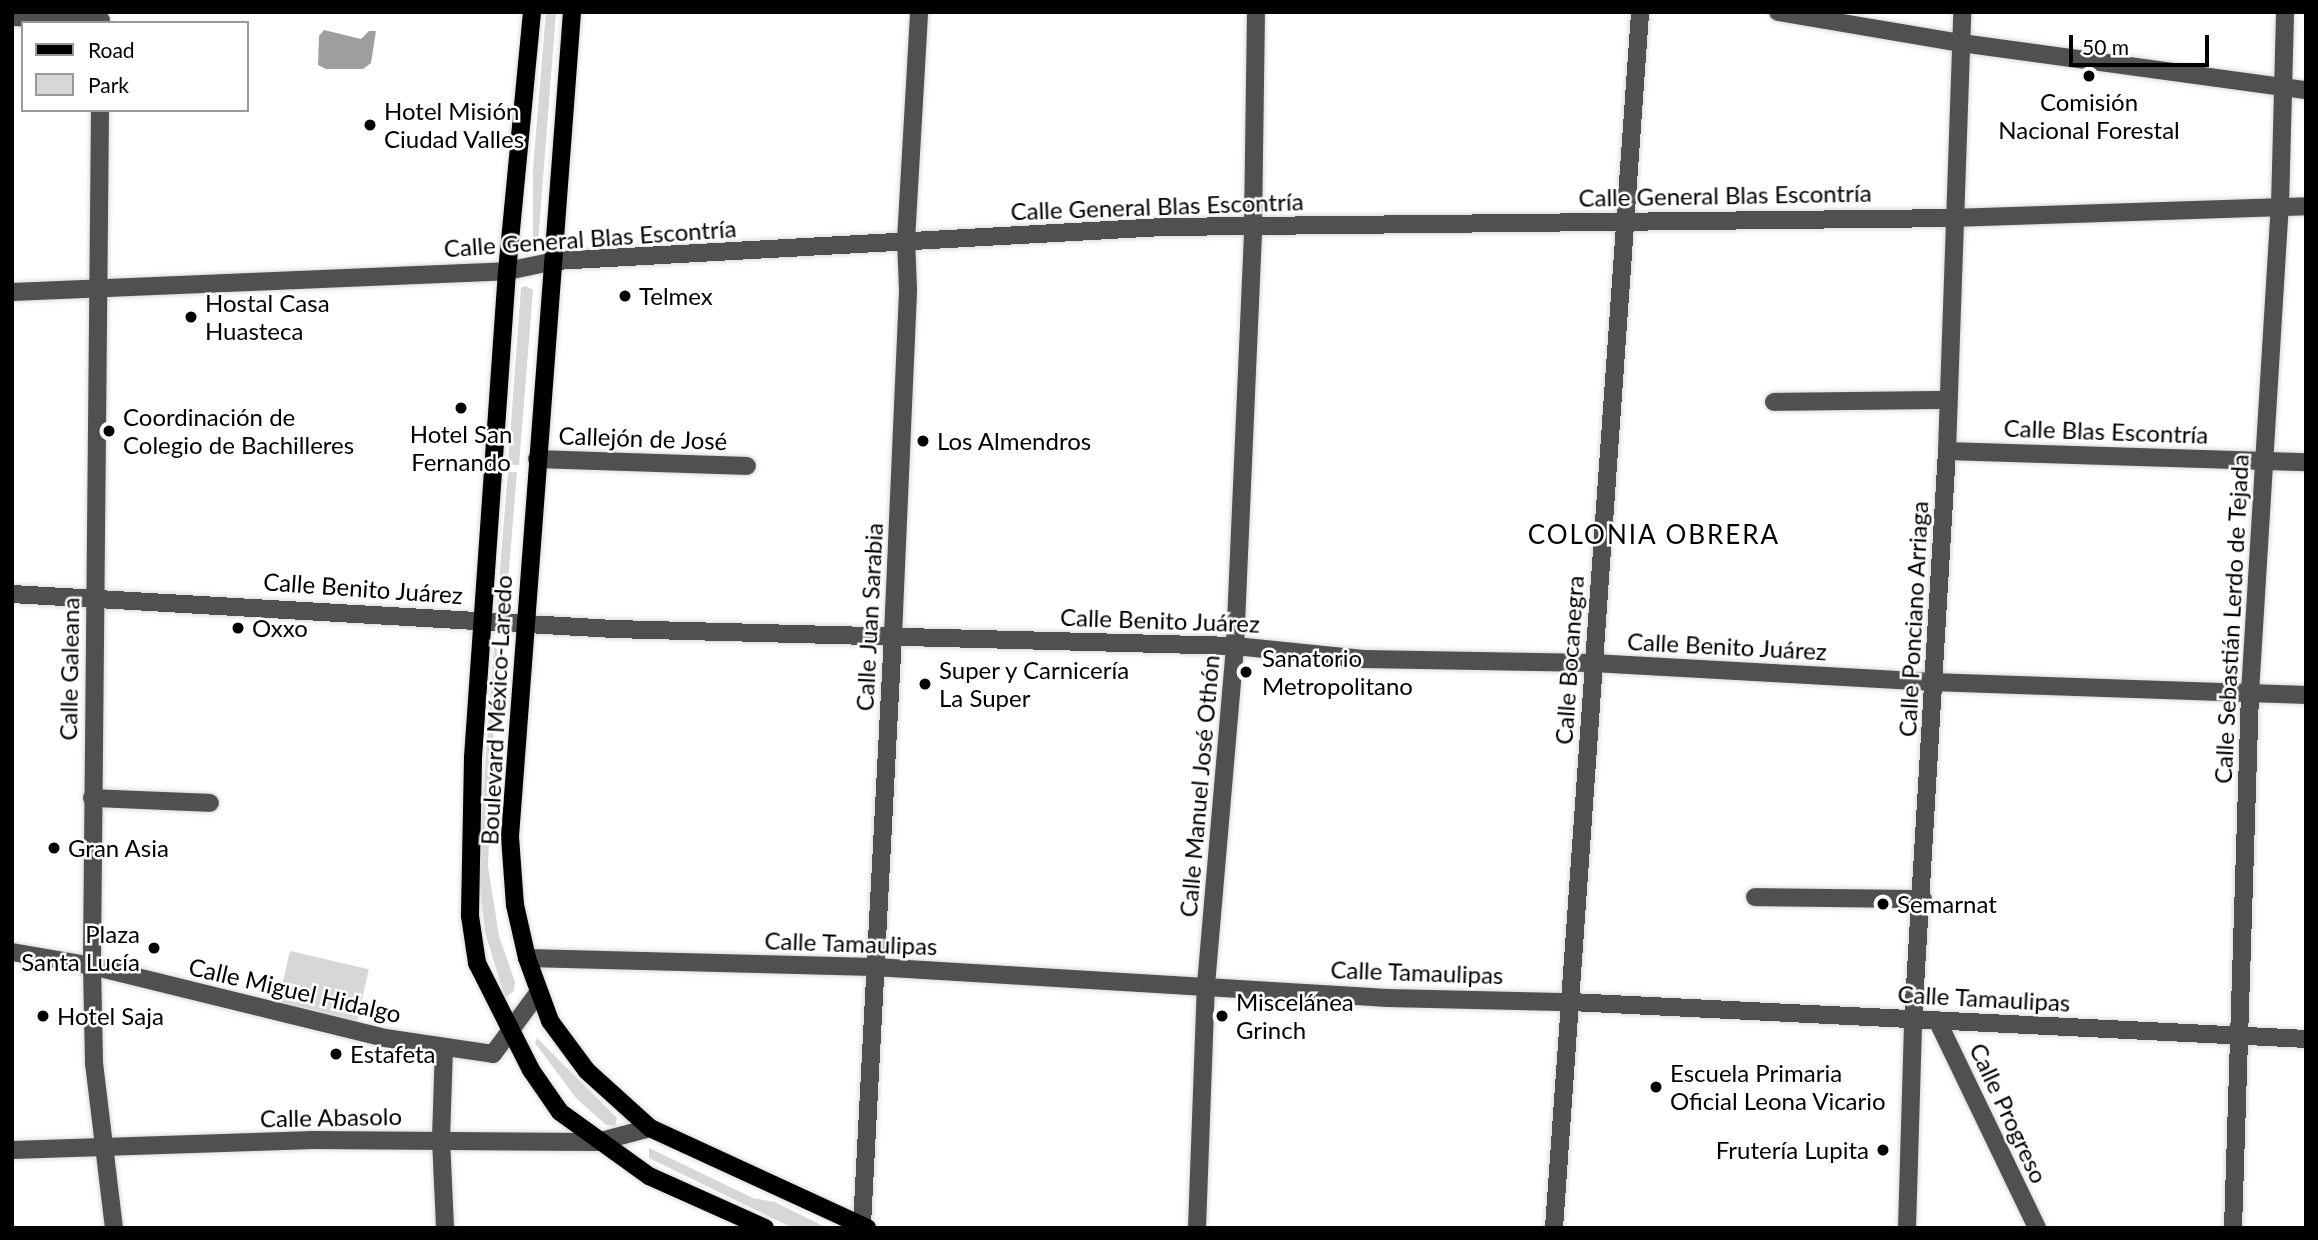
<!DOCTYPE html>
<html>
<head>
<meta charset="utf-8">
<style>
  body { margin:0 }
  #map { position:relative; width:2318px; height:1240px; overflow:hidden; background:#fff; font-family:Lato,sans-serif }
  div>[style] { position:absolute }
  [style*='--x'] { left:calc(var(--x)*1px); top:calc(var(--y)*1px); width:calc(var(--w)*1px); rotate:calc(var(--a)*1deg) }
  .green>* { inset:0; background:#d7d7d7; transform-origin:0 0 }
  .water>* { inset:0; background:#9e9e9e }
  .roads { filter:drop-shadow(0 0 2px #dbdbdb) drop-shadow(0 0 2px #dbdbdb) }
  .minor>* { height:18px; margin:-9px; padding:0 9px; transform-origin:9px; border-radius:9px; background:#505050 }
  .major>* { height:18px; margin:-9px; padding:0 9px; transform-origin:9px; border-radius:9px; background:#000 }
  .dots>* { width:19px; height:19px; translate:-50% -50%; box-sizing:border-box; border:4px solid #fff; border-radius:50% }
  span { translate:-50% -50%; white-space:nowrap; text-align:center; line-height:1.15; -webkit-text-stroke:5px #fff; paint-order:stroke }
  .poi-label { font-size:24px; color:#000 }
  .left { translate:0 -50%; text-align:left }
  .right { translate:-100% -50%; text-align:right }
  .street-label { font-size:24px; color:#000 }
  .neighbourhood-label { font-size:26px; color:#000; letter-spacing:2px }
  .frame { position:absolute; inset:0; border:14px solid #000; pointer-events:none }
  .legend { position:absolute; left:21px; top:21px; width:228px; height:91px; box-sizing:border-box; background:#fff; border:2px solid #999; margin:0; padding:9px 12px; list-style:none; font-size:21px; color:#000 }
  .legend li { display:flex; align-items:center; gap:14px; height:35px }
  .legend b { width:35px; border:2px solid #999 }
  .scale { position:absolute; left:2069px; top:35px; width:140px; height:32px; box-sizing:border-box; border:4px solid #000; border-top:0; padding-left:9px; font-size:21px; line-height:24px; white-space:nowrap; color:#000; -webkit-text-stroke:5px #fff; paint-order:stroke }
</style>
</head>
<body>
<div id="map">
  <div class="green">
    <div style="clip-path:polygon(546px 12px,556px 12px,538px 243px,533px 237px,533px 169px)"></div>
    <div style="clip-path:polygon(525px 286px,533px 290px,519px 465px,508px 465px,521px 288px)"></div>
    <div style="clip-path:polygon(508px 472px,517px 472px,506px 606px,502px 607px,497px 605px)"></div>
    <div style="clip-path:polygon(494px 647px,497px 649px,488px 866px,499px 936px,515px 982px,514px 991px,505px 998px,485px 932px,478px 868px)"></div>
    <div style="left:290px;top:951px;width:81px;height:54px;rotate:13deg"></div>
    <div style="clip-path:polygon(537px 1038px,617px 1118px,615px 1126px,606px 1125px,576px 1098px,535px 1043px)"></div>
    <div style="clip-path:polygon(649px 1148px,753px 1198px,775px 1202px,827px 1228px,793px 1228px,649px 1158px)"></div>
  </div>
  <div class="water">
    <div style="clip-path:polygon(324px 30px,361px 39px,369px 31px,376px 31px,371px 63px,363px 69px,326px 69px,318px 65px,319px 36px)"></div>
  </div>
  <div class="roads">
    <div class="minor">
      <div style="--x:1778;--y:12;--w:186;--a:9.6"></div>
      <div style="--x:1961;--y:43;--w:348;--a:7.8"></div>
      <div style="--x:12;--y:17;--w:89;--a:1.9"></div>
      <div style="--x:100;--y:110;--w:856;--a:90.54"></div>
      <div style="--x:92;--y:966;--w:97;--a:88.8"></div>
      <div style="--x:94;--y:1063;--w:166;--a:83.1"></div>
      <div style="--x:12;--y:292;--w:495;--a:-2.4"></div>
      <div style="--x:507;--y:271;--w:49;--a:-11.8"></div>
      <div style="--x:555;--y:261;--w:610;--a:-3.2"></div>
      <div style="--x:1164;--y:227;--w:789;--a:-0.65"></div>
      <div style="--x:1953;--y:218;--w:353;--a:-1.9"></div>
      <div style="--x:1774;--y:402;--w:174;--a:-0.7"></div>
      <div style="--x:1947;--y:451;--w:359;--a:1.8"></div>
      <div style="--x:537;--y:459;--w:210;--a:1.9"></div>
      <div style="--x:12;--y:594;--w:603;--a:3.33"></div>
      <div style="--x:614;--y:629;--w:621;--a:1.57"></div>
      <div style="--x:1235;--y:646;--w:129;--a:5.8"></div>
      <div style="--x:1363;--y:659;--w:230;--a:1"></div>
      <div style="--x:1593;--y:663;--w:341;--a:3.2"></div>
      <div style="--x:1933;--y:682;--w:373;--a:2"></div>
      <div style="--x:92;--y:798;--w:118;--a:2.4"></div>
      <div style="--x:1755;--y:897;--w:168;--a:0.7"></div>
      <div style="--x:12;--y:952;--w:81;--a:9.9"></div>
      <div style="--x:92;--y:966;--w:302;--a:13.8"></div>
      <div style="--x:385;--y:1038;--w:109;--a:8.4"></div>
      <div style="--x:493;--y:1054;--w:76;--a:-53.6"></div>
      <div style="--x:527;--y:958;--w:347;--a:1.5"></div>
      <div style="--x:874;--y:967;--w:515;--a:3.45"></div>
      <div style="--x:1388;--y:998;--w:183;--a:1.3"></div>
      <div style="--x:1571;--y:1002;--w:736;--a:2.88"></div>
      <div style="--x:1937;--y:1020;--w:231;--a:64.3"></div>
      <div style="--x:444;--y:1048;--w:91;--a:91.9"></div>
      <div style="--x:441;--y:1139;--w:89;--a:87.4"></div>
      <div style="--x:12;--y:1150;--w:302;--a:-1.9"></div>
      <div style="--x:314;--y:1140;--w:283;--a:0.4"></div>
      <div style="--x:597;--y:1142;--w:55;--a:-14.8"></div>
      <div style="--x:862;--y:1225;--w:591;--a:-86.99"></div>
      <div style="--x:893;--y:635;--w:346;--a:-87.5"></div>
      <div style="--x:908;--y:289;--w:49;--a:-92.3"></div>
      <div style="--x:906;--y:240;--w:228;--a:-86.7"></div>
      <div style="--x:1197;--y:1228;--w:243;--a:-87.9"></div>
      <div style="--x:1206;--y:985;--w:340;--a:-85.1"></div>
      <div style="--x:1235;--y:646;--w:420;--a:-87.5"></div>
      <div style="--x:1253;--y:226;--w:214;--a:-89.2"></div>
      <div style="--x:1554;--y:1228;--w:1219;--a:-85.95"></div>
      <div style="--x:1907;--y:1228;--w:208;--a:-88.3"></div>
      <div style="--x:1913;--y:1020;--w:570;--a:-86.58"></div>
      <div style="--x:1947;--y:451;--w:439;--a:-88"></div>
      <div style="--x:2233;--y:1228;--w:535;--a:-88.18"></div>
      <div style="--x:2250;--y:693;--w:488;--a:-86.5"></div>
      <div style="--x:2280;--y:206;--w:194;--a:-88.5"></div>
    </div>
    <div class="major">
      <div style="--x:532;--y:12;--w:260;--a:95.5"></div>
      <div style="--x:507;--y:271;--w:488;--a:94"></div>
      <div style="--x:473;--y:758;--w:158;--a:91.1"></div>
      <div style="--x:470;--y:916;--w:48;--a:81.5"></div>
      <div style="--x:477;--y:963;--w:120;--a:63.2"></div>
      <div style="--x:531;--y:1070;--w:51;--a:55.4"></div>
      <div style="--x:560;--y:1112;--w:110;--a:35.7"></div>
      <div style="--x:649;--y:1176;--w:127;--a:24.1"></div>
      <div style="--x:572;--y:12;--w:827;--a:94.3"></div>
      <div style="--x:510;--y:837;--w:68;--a:85.8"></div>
      <div style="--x:515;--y:905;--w:54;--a:77.2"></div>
      <div style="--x:527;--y:958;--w:67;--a:69.9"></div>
      <div style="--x:550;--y:1021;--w:62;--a:53.5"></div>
      <div style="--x:587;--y:1071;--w:85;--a:42.1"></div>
      <div style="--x:650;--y:1128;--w:239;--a:24.7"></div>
    </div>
  </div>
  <div class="dots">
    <div style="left:2089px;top:76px;background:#000"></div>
    <div style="left:370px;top:125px;background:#000"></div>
    <div style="left:625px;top:296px;background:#000"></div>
    <div style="left:191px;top:317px;background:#000"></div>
    <div style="left:461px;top:408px;background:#000"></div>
    <div style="left:109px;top:431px;background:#000"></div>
    <div style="left:923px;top:441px;background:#000"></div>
    <div style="left:238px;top:628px;background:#000"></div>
    <div style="left:1246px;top:672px;background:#000"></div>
    <div style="left:925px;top:684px;background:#000"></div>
    <div style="left:54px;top:848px;background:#000"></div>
    <div style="left:1883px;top:904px;background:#000"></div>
    <div style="left:154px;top:948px;background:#000"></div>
    <div style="left:43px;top:1016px;background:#000"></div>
    <div style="left:1222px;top:1016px;background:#000"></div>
    <div style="left:336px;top:1054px;background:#000"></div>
    <div style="left:1656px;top:1087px;background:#000"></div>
    <div style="left:1883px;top:1150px;background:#000"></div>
  </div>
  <div class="poi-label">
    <span style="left:2089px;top:116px">Comisión<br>Nacional Forestal</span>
    <span class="left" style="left:384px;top:125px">Hotel Misión<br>Ciudad Valles</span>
    <span class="left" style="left:639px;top:296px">Telmex</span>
    <span class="left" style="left:205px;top:317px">Hostal Casa<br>Huasteca</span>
    <span class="left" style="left:123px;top:431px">Coordinación de<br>Colegio de Bachilleres</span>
    <span style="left:461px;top:448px">Hotel San<br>Fernando</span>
    <span class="left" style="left:937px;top:441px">Los Almendros</span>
    <span class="left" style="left:252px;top:628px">Oxxo</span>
    <span class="left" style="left:1262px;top:672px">Sanatorio<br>Metropolitano</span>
    <span class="left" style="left:939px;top:684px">Super y Carnicería<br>La Super</span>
    <span class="left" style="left:68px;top:848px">Gran Asia</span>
    <span class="left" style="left:1897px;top:904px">Semarnat</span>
    <span class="right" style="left:140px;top:948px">Plaza<br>Santa Lucía</span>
    <span class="left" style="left:1236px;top:1016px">Miscelánea<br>Grinch</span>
    <span class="left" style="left:57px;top:1016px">Hotel Saja</span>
    <span class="left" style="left:350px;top:1054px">Estafeta</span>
    <span class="left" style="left:1670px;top:1087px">Escuela Primaria<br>Oficial Leona Vicario</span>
    <span class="right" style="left:1869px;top:1150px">Frutería Lupita</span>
  </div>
  <div class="street-label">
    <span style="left:1725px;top:195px;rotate:-1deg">Calle General Blas Escontría</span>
    <span style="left:1157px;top:206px;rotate:-2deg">Calle General Blas Escontría</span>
    <span style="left:590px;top:238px;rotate:-4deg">Calle General Blas Escontría</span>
    <span style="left:2106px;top:431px;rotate:2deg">Calle Blas Escontría</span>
    <span style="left:643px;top:438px;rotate:2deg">Callejón de José</span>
    <span style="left:363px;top:588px;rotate:4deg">Calle Benito Juárez</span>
    <span style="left:869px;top:617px;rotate:-87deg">Calle Juan Sarabia</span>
    <span style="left:1913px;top:619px;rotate:-87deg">Calle Ponciano Arriaga</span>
    <span style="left:2231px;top:619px;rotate:-87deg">Calle Sebastián Lerdo de Tejada</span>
    <span style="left:1160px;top:620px;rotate:2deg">Calle Benito Juárez</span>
    <span style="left:1727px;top:646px;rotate:3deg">Calle Benito Juárez</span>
    <span style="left:1569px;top:660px;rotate:-86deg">Calle Bocanegra</span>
    <span style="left:69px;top:669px;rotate:-89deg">Calle Galeana</span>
    <span style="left:496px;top:710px;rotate:-87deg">Boulevard México-Laredo</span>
    <span style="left:1199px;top:786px;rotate:-85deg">Calle Manuel José Othón</span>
    <span style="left:851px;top:943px;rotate:2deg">Calle Tamaulipas</span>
    <span style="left:1417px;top:972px;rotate:2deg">Calle Tamaulipas</span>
    <span style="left:295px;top:990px;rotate:13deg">Calle Miguel Hidalgo</span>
    <span style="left:1984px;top:998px;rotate:3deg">Calle Tamaulipas</span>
    <span style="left:2009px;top:1113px;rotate:65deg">Calle Progreso</span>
    <span style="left:331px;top:1117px;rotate:-1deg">Calle Abasolo</span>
  </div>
  <div class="neighbourhood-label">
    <span style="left:1654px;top:535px">COLONIA OBRERA</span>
  </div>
  <div class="frame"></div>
  <ul class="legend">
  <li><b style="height:9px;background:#000"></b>Road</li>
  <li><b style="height:19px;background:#d7d7d7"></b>Park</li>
  </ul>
  <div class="scale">50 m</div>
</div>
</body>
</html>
